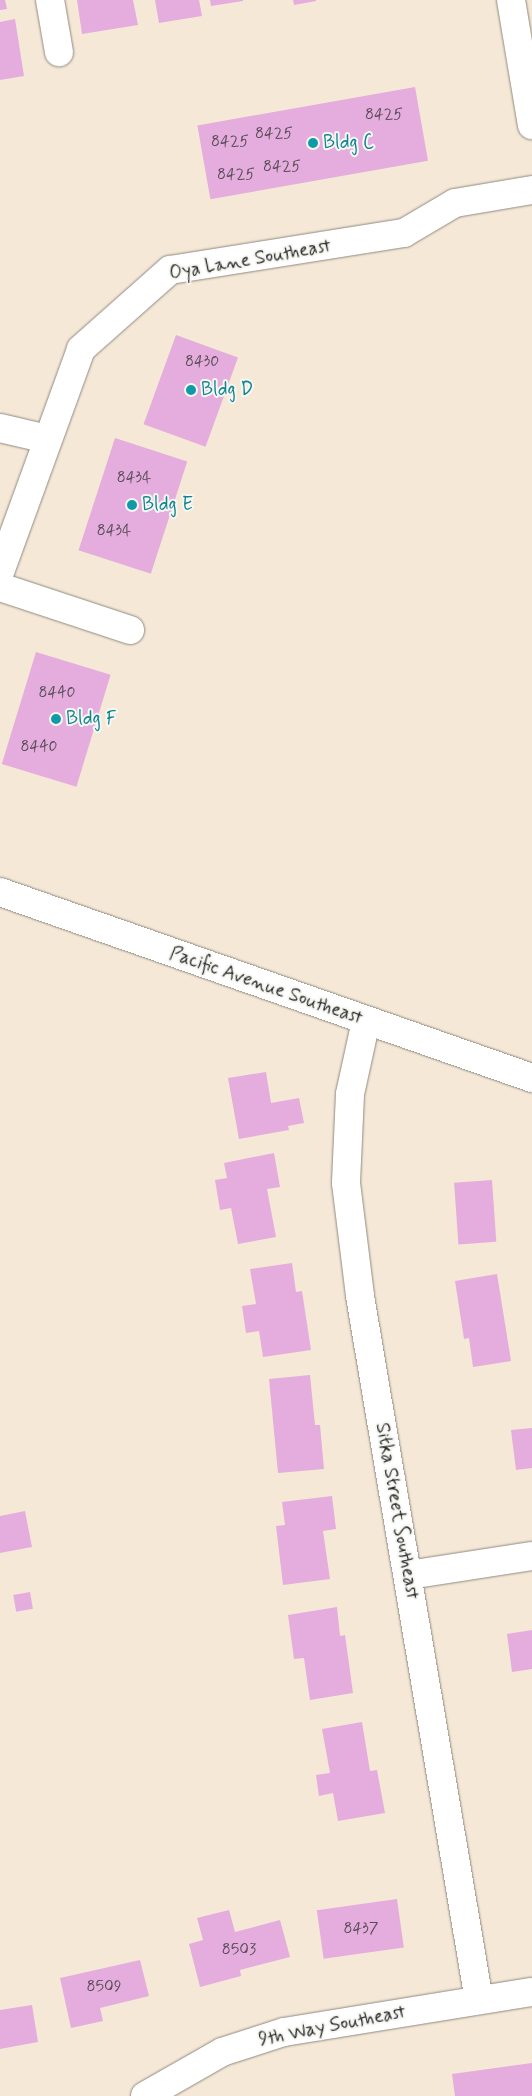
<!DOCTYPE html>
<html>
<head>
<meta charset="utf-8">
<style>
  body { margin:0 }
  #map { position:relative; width:532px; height:2096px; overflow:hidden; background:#f5e8d7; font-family:Mynerve,sans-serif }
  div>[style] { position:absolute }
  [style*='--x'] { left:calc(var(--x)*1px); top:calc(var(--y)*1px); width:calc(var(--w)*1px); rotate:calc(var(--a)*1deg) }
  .building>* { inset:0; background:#e4adde; transform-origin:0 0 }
  .roads { filter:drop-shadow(0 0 1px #908a81) drop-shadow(0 0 1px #908a81) }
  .minor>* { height:28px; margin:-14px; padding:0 14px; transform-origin:14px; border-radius:14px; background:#fff }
  .major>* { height:28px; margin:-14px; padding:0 14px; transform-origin:14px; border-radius:14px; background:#fff }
  .dots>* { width:14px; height:14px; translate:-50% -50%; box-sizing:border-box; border:2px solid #f6f6f2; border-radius:50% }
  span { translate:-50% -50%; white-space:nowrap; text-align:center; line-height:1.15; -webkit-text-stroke:4px #f6f6f2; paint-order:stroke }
  .number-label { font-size:16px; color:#594c58 }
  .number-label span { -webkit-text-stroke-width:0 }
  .culture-label { font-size:19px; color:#0d838f }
  .left { translate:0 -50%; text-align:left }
  .street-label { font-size:19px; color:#2b2b2b }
</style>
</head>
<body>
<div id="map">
  <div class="building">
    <div style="clip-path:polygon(0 0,5px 0,7px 9px,0 10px)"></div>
    <div style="clip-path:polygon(77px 0,133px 0,138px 25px,82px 34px)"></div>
    <div style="clip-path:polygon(155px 0,199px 0,202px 16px,159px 23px)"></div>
    <div style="clip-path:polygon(210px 0,243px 0,243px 1px,211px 6px)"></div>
    <div style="clip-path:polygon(293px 0,316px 0,316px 1px,294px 5px)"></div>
    <div style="clip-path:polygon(15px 19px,24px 76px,0 80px,0 22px)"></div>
    <div style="left:415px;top:87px;width:75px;height:221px;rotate:80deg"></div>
    <div style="left:176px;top:335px;width:66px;height:95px;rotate:20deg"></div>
    <div style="left:115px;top:438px;width:76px;height:118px;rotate:18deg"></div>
    <div style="left:36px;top:652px;width:78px;height:117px;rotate:17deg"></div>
    <div style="clip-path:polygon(266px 1072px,271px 1103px,299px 1098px,304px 1123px,288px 1126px,289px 1130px,239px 1139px,228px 1078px)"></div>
    <div style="clip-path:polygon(274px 1153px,280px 1187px,267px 1189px,276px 1237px,238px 1244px,231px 1208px,220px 1210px,215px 1180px,227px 1178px,224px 1163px)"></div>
    <div style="left:492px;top:1180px;width:62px;height:38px;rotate:86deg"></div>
    <div style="clip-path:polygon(292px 1263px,296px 1292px,302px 1291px,311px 1350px,263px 1357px,259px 1331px,246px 1333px,242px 1306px,256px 1304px,250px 1269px)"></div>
    <div style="clip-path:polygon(497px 1274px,511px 1361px,473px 1367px,469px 1338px,464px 1339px,455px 1281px)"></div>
    <div style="clip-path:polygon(310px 1375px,315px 1425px,320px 1425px,324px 1469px,278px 1473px,269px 1379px)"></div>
    <div style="clip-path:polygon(532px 1428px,532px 1468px,516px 1470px,511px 1430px)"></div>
    <div style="clip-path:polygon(332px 1496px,336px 1529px,323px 1531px,330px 1579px,283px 1585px,276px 1526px,285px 1525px,282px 1502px)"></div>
    <div style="clip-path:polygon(25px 1511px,32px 1547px,0 1553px,0 1516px)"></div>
    <div style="left:30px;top:1592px;width:17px;height:17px;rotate:80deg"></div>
    <div style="clip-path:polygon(337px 1607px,340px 1636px,345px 1635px,353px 1693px,310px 1700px,304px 1658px,294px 1659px,288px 1615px)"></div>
    <div style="clip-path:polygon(532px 1630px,532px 1669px,512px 1672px,507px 1634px)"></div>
    <div style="clip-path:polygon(362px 1722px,370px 1771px,377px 1770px,385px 1813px,338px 1821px,333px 1793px,319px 1796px,316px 1775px,330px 1773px,322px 1729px)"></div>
    <div style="left:397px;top:1899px;width:49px;height:81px;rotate:82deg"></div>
    <div style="clip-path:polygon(229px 1910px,235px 1932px,280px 1920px,290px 1957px,240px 1970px,241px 1976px,200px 1987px,189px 1944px,203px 1940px,197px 1918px)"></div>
    <div style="clip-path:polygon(140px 1960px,149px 1996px,100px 2008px,103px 2021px,71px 2028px,60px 1978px)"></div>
    <div style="clip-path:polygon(32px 2005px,38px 2042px,0 2049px,0 2010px)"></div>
    <div style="clip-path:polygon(532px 2063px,532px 2096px,455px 2096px,452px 2074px)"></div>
  </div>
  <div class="roads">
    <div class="minor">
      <div style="--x:50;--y:0;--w:53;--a:80.2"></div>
      <div style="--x:511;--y:0;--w:127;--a:80.5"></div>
      <div style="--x:0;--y:428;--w:48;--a:13.2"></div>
      <div style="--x:0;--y:572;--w:237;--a:-70"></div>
      <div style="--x:81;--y:349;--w:119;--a:-41.6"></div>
      <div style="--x:170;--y:270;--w:237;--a:-9"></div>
      <div style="--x:404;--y:233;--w:59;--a:-30.5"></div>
      <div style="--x:455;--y:203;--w:78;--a:-9.6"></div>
      <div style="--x:0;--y:587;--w:137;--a:18.3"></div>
      <div style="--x:366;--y:1021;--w:75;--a:102.4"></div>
      <div style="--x:350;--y:1094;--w:89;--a:92.6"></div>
      <div style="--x:346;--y:1183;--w:114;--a:82.9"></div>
      <div style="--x:360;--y:1296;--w:714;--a:80.41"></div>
      <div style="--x:409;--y:1575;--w:124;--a:-8.8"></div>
      <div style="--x:145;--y:2096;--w:89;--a:-29.7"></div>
      <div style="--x:222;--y:2052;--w:65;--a:-17.9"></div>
      <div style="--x:284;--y:2032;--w:251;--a:-9.2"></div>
    </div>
    <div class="major">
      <div style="--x:0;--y:892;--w:564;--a:19.27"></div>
    </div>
  </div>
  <div class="dots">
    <div style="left:313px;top:143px;background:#0f9aa8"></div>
    <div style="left:191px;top:390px;background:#0f9aa8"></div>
    <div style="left:132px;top:505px;background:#0f9aa8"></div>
    <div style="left:56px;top:719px;background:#0f9aa8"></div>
  </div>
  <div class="number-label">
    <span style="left:384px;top:115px">8425</span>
    <span style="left:274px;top:134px">8425</span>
    <span style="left:230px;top:142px">8425</span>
    <span style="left:282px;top:167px">8425</span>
    <span style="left:236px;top:175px">8425</span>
    <span style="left:202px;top:362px">8430</span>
    <span style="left:134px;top:478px">8434</span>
    <span style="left:114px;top:531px">8434</span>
    <span style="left:57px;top:693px">8440</span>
    <span style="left:39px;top:747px">8440</span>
    <span style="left:361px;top:1929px">8437</span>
    <span style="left:239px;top:1950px">8503</span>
    <span style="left:104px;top:1987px">8509</span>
  </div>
  <div class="culture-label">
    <span class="left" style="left:323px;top:143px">Bldg C</span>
    <span class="left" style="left:201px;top:390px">Bldg D</span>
    <span class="left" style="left:142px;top:505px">Bldg E</span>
    <span class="left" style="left:66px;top:719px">Bldg F</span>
  </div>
  <div class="street-label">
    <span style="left:250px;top:260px;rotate:-10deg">Oya Lane Southeast</span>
    <span style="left:266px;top:986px;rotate:19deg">Pacific Avenue Southeast</span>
    <span style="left:397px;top:1511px;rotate:80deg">Sitka Street Southeast</span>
    <span style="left:332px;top:2026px;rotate:-11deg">9th Way Southeast</span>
  </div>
</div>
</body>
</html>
